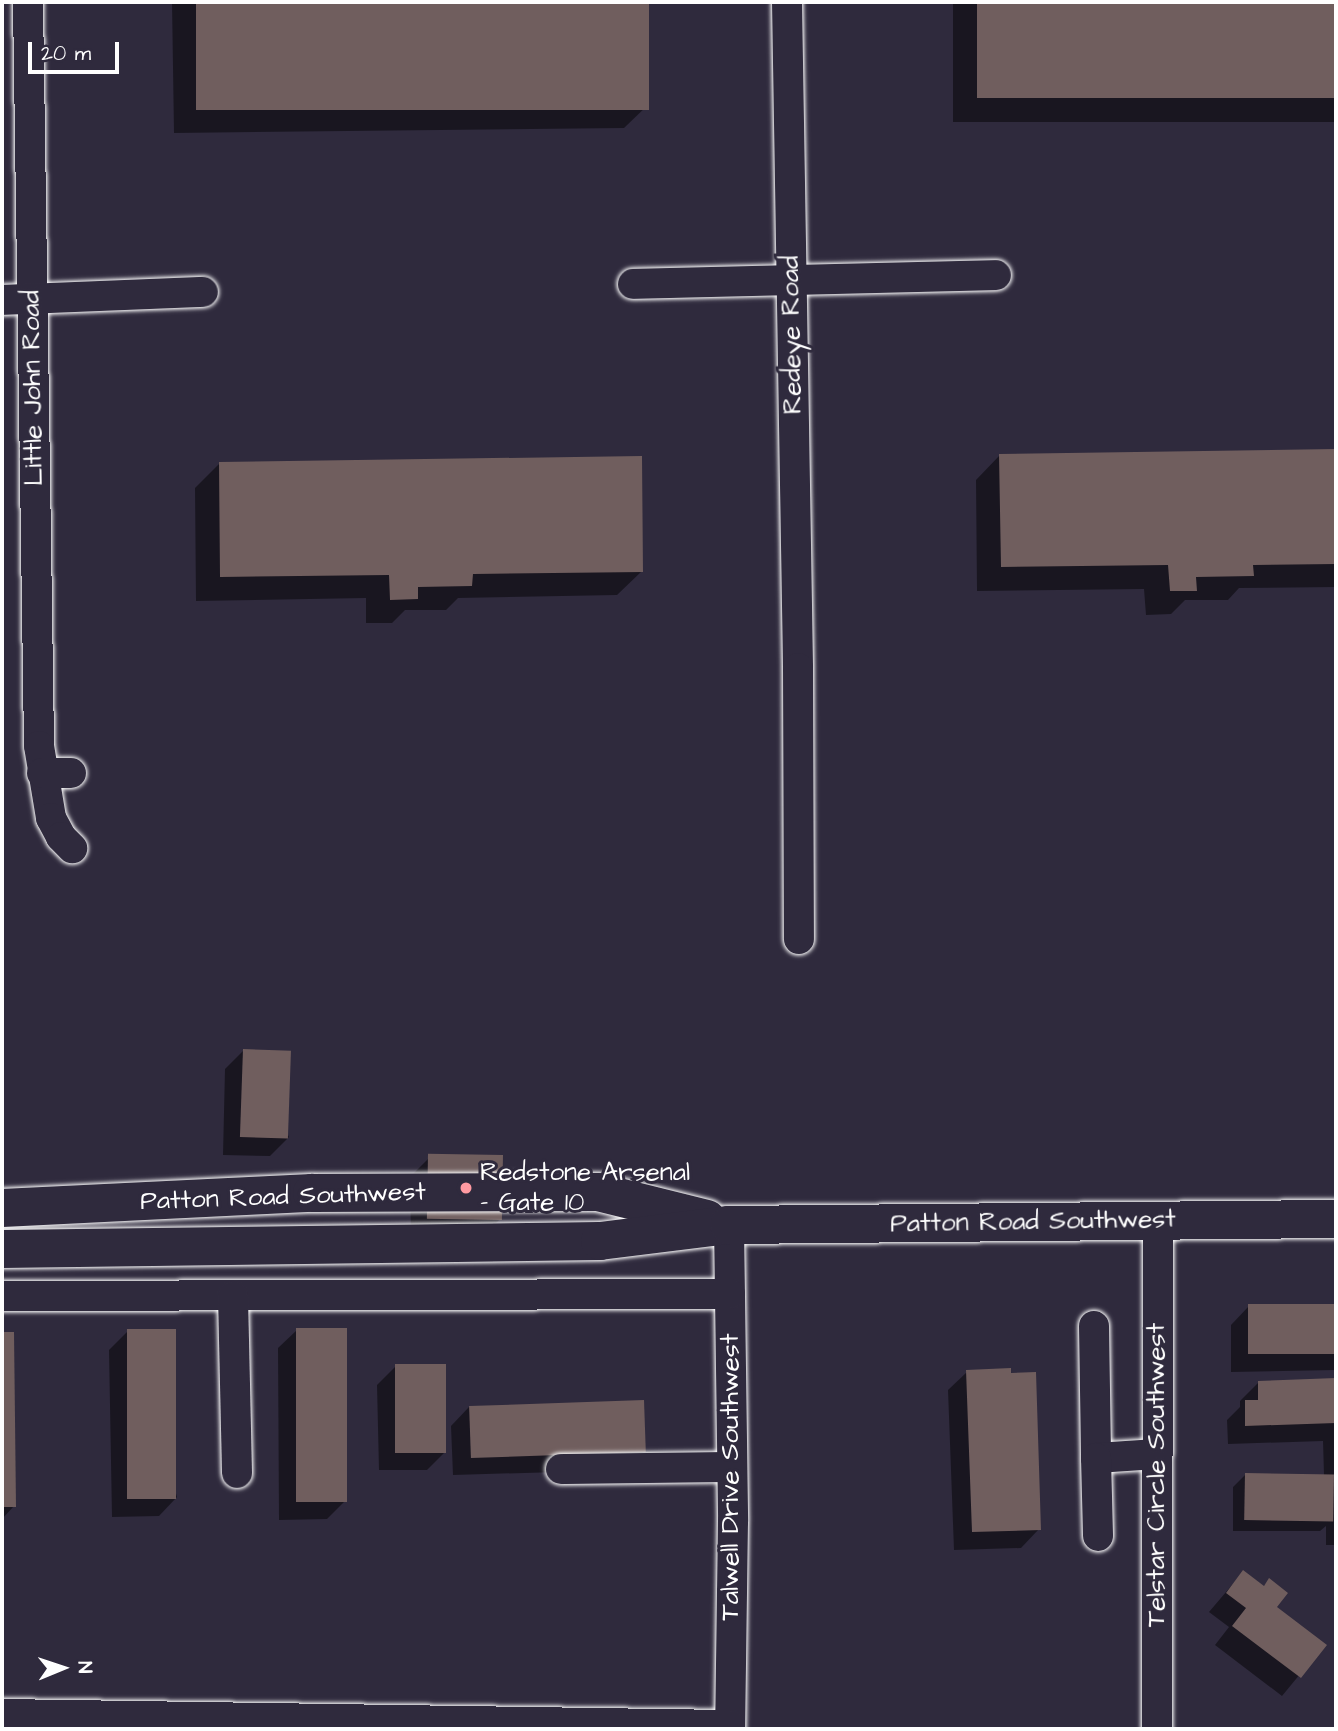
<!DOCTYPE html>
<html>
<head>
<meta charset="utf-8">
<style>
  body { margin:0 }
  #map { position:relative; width:1338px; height:1731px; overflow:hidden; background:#2f2a3d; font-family:"Architects Daughter",sans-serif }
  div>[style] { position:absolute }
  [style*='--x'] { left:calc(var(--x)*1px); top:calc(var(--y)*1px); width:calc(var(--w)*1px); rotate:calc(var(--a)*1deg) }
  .shadow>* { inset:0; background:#0007; transform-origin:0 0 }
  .building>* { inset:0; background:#705e5e; transform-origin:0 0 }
  .roads { filter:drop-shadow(0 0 2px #fff) drop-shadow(0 0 2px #fff) }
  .minor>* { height:30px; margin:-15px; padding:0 15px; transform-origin:15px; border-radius:15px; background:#2f2a3d }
  .major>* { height:38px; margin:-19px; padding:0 19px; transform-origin:19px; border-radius:19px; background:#2f2a3d }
  .dots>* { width:19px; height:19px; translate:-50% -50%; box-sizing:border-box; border:4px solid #2f2a3d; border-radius:50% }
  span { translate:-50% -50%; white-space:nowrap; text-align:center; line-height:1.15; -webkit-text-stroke:6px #2f2a3d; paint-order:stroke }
  .street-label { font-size:26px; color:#fff }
  .poi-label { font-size:26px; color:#fff }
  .left { translate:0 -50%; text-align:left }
  .frame { position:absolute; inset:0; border:4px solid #fff; pointer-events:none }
  .north { position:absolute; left:28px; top:1633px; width:70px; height:70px; -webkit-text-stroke:5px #2f2a3d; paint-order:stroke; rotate:88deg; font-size:19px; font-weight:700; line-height:28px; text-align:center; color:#fff }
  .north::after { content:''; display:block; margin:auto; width:24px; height:32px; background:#fff; clip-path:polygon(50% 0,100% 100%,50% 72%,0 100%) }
  .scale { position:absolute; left:28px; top:42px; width:91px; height:32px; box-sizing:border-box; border:4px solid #fff; border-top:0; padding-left:9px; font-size:21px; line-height:24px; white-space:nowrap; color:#fff; -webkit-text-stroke:5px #2f2a3d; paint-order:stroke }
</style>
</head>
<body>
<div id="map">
  <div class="shadow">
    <div style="clip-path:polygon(172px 2px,647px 2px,649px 104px,624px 128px,174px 133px)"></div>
    <div style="left:953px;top:2px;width:383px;height:120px"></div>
    <div style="clip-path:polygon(1336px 451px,1336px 587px,1239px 588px,1228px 600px,1185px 600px,1171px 614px,1146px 615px,1144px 589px,977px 591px,976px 480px,1000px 455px)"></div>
    <div style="clip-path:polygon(219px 464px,642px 571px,617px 595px,458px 598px,446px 610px,405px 610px,392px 623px,366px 623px,366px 598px,196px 601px,195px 488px)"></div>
    <div style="clip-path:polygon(243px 1051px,289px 1137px,270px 1156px,223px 1155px,225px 1069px)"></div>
    <div style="clip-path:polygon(429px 1158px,500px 1219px,482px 1238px,411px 1238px,410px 1177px)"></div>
    <div style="clip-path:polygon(1336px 1305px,1336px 1370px,1231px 1372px,1231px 1325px,1249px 1306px)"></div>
    <div style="clip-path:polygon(297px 1330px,345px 1501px,327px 1519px,279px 1520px,278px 1348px)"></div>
    <div style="clip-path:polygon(128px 1331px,177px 1497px,159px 1516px,112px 1517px,109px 1350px)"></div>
    <div style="clip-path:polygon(12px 1333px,14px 1506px,2px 1519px,2px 1334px)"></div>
    <div style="clip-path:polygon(396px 1366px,445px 1452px,427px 1470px,379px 1470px,377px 1385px)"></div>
    <div style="clip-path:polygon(967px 1372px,1039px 1529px,1021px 1548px,954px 1550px,948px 1390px)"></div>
    <div style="clip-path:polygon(1336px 1380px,1336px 1545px,1326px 1545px,1326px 1526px,1320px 1531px,1233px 1531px,1233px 1487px,1245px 1475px,1324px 1475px,1323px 1441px,1228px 1444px,1227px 1420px,1240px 1407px,1240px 1401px,1258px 1383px)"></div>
    <div style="clip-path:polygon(469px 1407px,644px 1451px,626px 1470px,453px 1475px,451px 1426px)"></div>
    <div style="clip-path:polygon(1243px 1572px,1263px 1587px,1269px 1581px,1274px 1608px,1324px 1645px,1282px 1696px,1215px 1645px,1229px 1627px,1209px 1612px)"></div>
  </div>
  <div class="building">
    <div style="left:196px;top:2px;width:453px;height:108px"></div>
    <div style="left:977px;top:2px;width:359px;height:96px"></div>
    <div style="clip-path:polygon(1336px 449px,1336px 564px,1253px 565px,1254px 576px,1196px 577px,1197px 591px,1170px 591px,1168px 565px,1001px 567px,999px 454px)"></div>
    <div style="clip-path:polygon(642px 456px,643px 572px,473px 574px,472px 586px,418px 587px,418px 599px,390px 600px,389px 575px,220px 577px,219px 462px)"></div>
    <div style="left:243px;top:1049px;width:48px;height:88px;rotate:2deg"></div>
    <div style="left:503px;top:1155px;width:65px;height:75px;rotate:91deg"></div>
    <div style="left:1248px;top:1304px;width:88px;height:50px"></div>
    <div style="left:296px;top:1328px;width:51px;height:174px"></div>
    <div style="left:127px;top:1329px;width:49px;height:170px"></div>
    <div style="clip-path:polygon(2px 1332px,14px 1332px,16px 1507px,2px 1507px)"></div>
    <div style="left:395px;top:1364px;width:51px;height:89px"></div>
    <div style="clip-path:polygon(1011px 1368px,1011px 1373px,1036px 1372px,1041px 1530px,972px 1532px,966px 1370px)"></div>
    <div style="clip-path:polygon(1336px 1378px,1336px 1423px,1245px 1426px,1245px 1400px,1258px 1400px,1258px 1381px)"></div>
    <div style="left:644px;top:1400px;width:52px;height:175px;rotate:88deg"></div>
    <div style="left:1245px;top:1473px;width:89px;height:47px;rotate:1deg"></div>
    <div style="clip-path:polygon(1243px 1570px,1264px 1586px,1269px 1578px,1288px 1593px,1277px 1607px,1327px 1645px,1301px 1678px,1232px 1626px,1246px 1608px,1226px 1593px)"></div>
  </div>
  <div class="roads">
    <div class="minor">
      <div style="--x:28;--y:2;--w:744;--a:89.15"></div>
      <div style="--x:39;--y:746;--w:73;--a:80.5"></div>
      <div style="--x:51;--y:818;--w:21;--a:62"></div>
      <div style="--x:61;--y:837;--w:16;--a:45"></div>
      <div style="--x:787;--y:2;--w:666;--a:89.05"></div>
      <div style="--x:798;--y:668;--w:271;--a:89.8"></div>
      <div style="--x:633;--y:284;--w:363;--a:-1.4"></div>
      <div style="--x:2;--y:300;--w:201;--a:-2.3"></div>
      <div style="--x:42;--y:773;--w:29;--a:0"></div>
      <div style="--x:729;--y:1225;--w:296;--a:89.2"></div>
      <div style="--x:733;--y:1521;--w:208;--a:90.8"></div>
      <div style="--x:2;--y:1296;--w:728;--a:-0.16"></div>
      <div style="--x:233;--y:1296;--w:177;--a:88.7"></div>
      <div style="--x:1094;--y:1326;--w:132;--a:89.1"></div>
      <div style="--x:1096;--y:1458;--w:61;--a:-3.8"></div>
      <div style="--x:1096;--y:1458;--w:78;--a:88.5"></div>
      <div style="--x:561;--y:1469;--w:171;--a:-0.7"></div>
      <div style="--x:2;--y:1714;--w:728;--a:0.87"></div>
      <div style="--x:1157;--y:1729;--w:509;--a:-89.89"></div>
    </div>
    <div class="major">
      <div style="--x:2;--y:1208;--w:310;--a:-2.8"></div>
      <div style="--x:312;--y:1193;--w:286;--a:-0.2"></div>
      <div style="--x:598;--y:1192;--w:112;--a:13.9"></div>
      <div style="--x:2;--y:1249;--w:598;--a:-0.77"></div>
      <div style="--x:600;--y:1241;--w:130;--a:-7.1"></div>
      <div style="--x:729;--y:1225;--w:607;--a:-0.57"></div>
    </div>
  </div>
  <div class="dots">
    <div style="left:466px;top:1188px;background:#ff9aa2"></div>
  </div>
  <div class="street-label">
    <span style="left:792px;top:335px;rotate:-91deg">Redeye Road</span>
    <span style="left:33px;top:388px;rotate:-91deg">Little John Road</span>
    <span style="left:283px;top:1197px;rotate:-2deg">Patton Road Southwest</span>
    <span style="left:1033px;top:1222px;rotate:-1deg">Patton Road Southwest</span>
    <span style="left:1157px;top:1475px;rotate:-90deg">Telstar Circle Southwest</span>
    <span style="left:731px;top:1477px;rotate:-90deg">Talwell Drive Southwest</span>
  </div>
  <div class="poi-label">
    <span class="left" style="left:480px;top:1188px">Redstone Arsenal<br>- Gate 10</span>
  </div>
  <div class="frame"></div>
  <div class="north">N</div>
  <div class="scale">20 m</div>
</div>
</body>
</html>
